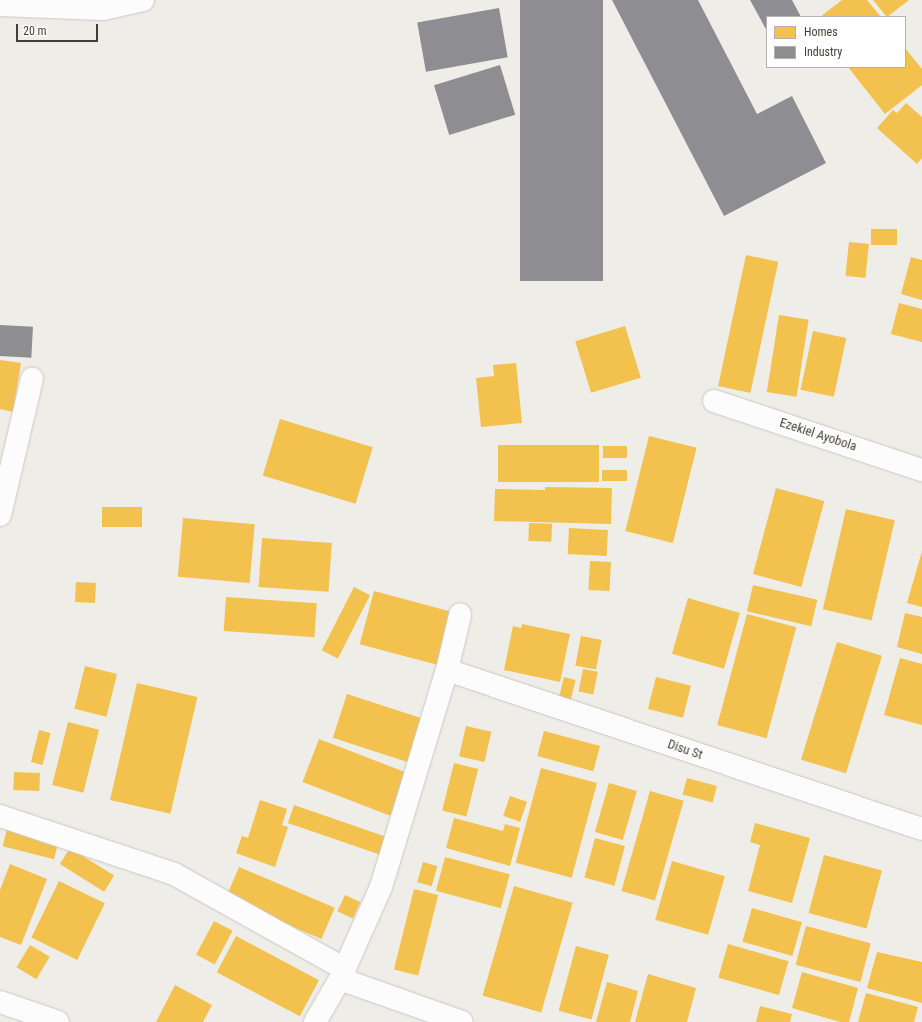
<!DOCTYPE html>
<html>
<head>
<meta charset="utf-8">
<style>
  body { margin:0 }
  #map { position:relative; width:922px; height:1022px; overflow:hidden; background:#efede8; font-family:"Roboto Condensed",sans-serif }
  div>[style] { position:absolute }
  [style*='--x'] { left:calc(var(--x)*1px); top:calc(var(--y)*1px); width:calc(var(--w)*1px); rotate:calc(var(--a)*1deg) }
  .homes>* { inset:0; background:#f2c14e; transform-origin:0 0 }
  .industry>* { inset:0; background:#8d8d92; transform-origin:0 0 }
  .roads { filter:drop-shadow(0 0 1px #cbc9c4) drop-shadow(0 0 1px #cbc9c4) }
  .minor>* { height:22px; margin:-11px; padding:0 11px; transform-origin:11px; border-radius:11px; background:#fdfcfc }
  span { translate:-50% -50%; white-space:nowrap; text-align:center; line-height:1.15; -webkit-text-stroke:4px #fff; paint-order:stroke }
  .street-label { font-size:13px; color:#443e35 }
  .legend { position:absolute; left:766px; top:16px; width:140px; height:52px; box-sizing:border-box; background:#fff; border:1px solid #b4b2ae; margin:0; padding:5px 7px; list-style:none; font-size:12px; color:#443e35 }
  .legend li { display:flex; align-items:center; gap:8px; height:20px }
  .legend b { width:20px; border:1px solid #b4b2ae }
  .scale { position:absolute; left:16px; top:24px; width:82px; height:18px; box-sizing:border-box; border:2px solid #443e35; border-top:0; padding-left:5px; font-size:12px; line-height:14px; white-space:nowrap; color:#443e35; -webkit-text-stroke:3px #fff; paint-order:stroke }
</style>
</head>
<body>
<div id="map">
  <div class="homes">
    <div style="clip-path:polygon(842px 0,867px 0,881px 17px,820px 17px)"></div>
    <div style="clip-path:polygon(873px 0,909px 0,887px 17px)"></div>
    <div style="clip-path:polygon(905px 48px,922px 69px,922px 85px,885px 114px,848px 67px,905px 67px)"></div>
    <div style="clip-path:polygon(906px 103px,922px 117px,922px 158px,917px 164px,877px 128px,893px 110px,897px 113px)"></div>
    <div style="left:897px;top:229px;width:16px;height:26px;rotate:90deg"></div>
    <div style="left:849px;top:242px;width:20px;height:34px;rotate:6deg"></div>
    <div style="left:746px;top:255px;width:33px;height:134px;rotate:12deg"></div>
    <div style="clip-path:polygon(911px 257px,922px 260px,922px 300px,901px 294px)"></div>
    <div style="clip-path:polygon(899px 303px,922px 309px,922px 342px,891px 334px)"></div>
    <div style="left:779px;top:315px;width:30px;height:78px;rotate:9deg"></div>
    <div style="left:625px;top:326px;width:54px;height:52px;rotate:73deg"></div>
    <div style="left:813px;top:331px;width:34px;height:60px;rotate:12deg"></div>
    <div style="clip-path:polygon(0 360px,21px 363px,13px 412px,0 409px)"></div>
    <div style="clip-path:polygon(516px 363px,522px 423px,481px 427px,476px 378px,494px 376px,493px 365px)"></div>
    <div style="left:280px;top:419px;width:97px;height:59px;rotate:17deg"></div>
    <div style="left:649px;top:436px;width:49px;height:98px;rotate:14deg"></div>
    <div style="left:498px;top:445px;width:101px;height:37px"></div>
    <div style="left:603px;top:446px;width:24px;height:12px"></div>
    <div style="left:602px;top:470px;width:25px;height:11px"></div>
    <div style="clip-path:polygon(545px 487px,612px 488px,611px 524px,494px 521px,495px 489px,545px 490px)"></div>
    <div style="left:776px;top:488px;width:50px;height:89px;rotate:15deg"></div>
    <div style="left:102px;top:507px;width:40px;height:20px"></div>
    <div style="left:846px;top:509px;width:50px;height:103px;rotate:13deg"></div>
    <div style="left:183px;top:518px;width:72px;height:59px;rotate:5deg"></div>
    <div style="left:529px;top:523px;width:23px;height:18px;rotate:2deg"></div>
    <div style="left:569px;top:528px;width:39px;height:26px;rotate:3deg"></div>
    <div style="left:262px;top:538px;width:70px;height:49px;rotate:4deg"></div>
    <div style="clip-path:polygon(922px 551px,922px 607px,907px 603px)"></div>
    <div style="left:590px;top:561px;width:21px;height:29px;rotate:3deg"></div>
    <div style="left:76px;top:582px;width:20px;height:20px;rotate:3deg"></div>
    <div style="left:753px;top:585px;width:66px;height:27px;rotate:13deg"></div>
    <div style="left:354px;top:587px;width:18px;height:71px;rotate:27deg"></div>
    <div style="left:374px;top:591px;width:83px;height:55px;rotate:15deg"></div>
    <div style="left:226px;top:597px;width:91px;height:34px;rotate:4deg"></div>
    <div style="left:688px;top:598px;width:54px;height:58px;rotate:16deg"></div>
    <div style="clip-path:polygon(905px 613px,922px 617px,922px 654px,897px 647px)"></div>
    <div style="left:747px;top:614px;width:51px;height:115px;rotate:15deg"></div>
    <div style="clip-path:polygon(522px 624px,570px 634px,560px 682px,504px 670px,513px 626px,521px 628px)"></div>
    <div style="left:581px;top:636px;width:21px;height:30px;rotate:11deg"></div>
    <div style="left:837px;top:642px;width:47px;height:123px;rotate:17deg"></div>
    <div style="clip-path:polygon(900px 658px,922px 664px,922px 725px,884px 715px)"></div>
    <div style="left:85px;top:666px;width:33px;height:44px;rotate:14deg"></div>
    <div style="left:583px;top:669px;width:15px;height:23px;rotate:11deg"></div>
    <div style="left:564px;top:677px;width:12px;height:25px;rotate:14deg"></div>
    <div style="left:656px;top:677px;width:36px;height:33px;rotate:14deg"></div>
    <div style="left:137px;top:683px;width:62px;height:120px;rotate:13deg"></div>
    <div style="left:347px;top:694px;width:81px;height:46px;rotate:18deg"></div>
    <div style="left:68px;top:722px;width:32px;height:65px;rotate:14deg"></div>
    <div style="left:466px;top:726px;width:26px;height:31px;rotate:13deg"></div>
    <div style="left:39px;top:730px;width:12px;height:33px;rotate:14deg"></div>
    <div style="left:544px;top:731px;width:58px;height:26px;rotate:15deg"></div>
    <div style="left:319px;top:739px;width:94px;height:46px;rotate:21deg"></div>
    <div style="left:454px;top:763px;width:25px;height:49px;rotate:14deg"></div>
    <div style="left:541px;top:768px;width:58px;height:98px;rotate:15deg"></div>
    <div style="left:14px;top:772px;width:26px;height:18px;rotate:2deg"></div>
    <div style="left:687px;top:778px;width:31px;height:17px;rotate:15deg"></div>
    <div style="left:609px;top:783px;width:29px;height:51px;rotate:16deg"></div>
    <div style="left:650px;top:791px;width:35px;height:104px;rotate:16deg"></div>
    <div style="left:510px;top:796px;width:18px;height:21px;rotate:19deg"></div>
    <div style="clip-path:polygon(260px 800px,287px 809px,282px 825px,288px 827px,275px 867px,236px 853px,242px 836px,248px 838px)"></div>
    <div style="left:294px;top:805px;width:98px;height:19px;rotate:19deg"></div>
    <div style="clip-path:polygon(454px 818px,503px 831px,505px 824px,520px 828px,510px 866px,446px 848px)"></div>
    <div style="clip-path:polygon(755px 823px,810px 838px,792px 903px,748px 891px,760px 845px,750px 842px)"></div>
    <div style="left:8px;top:825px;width:53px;height:22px;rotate:14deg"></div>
    <div style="left:595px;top:838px;width:31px;height:41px;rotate:15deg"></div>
    <div style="left:70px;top:848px;width:52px;height:19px;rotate:32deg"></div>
    <div style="left:824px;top:855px;width:60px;height:60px;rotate:15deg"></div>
    <div style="left:445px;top:857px;width:67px;height:35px;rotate:15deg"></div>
    <div style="left:672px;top:861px;width:55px;height:61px;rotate:16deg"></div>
    <div style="left:423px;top:862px;width:15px;height:21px;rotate:16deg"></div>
    <div style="clip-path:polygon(10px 864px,47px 879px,21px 945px,0 937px,0 890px)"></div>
    <div style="left:239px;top:867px;width:104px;height:34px;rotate:23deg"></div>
    <div style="left:59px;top:881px;width:51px;height:63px;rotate:26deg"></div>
    <div style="left:514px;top:886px;width:61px;height:114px;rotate:16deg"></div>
    <div style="left:414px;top:889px;width:25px;height:83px;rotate:14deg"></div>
    <div style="left:345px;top:895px;width:17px;height:18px;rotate:25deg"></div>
    <div style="left:752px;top:908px;width:52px;height:35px;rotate:16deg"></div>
    <div style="left:214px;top:921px;width:21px;height:38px;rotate:28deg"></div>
    <div style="left:806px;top:926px;width:67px;height:40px;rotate:15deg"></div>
    <div style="left:236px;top:936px;width:94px;height:41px;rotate:28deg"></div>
    <div style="left:728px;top:944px;width:63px;height:35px;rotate:16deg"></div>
    <div style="left:30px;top:945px;width:23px;height:26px;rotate:31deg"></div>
    <div style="left:576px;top:946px;width:34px;height:67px;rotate:15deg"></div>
    <div style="clip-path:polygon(877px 952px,922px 962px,922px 1003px,867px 988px)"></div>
    <div style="clip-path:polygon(802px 972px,858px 988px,849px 1022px,840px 1022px,792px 1008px)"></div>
    <div style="clip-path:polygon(648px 974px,696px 988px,687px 1022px,635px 1022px)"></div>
    <div style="clip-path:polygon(607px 982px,638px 991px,630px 1022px,596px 1022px)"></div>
    <div style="clip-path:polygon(175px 985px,212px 1005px,203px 1022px,156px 1022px)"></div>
    <div style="clip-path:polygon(866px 993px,918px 1007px,914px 1022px,858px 1022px)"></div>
    <div style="clip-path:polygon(760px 1006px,792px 1014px,790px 1022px,756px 1022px)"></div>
  </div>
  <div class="industry">
    <div style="left:520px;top:0;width:83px;height:281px"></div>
    <div style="clip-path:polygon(612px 0,698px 0,757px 114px,792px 96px,826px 163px,724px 216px)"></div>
    <div style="clip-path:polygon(750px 0,792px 0,801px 17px,767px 17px,767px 31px)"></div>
    <div style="left:499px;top:8px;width:50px;height:83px;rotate:80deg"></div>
    <div style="left:500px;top:65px;width:52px;height:69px;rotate:73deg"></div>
    <div style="left:0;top:325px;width:33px;height:31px;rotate:3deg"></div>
  </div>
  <div class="roads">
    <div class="minor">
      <div style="--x:0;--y:5;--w:103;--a:2.2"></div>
      <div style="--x:103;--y:9;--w:41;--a:-12.7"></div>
      <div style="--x:714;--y:401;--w:219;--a:18.4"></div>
      <div style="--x:0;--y:515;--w:140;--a:-76.8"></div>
      <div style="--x:447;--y:670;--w:501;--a:18.51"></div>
      <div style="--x:0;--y:816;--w:183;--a:18.4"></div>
      <div style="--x:174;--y:874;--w:196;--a:29.1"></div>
      <div style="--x:340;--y:979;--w:129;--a:19.4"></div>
      <div style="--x:0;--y:1002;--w:61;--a:19"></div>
      <div style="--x:315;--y:1022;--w:50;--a:-59.8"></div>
      <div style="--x:340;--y:979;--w:101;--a:-66"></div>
      <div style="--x:381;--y:887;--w:227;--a:-73.1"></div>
      <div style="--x:447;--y:670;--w:57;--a:-76.7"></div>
    </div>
  </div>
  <div class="street-label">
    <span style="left:818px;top:435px;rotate:18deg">Ezekiel Ayobola</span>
    <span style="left:685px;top:750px;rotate:19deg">Disu St</span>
  </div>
  <ul class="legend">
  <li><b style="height:11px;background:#f2c14e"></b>Homes</li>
  <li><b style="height:11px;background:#8d8d92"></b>Industry</li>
  </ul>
  <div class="scale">20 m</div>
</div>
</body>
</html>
